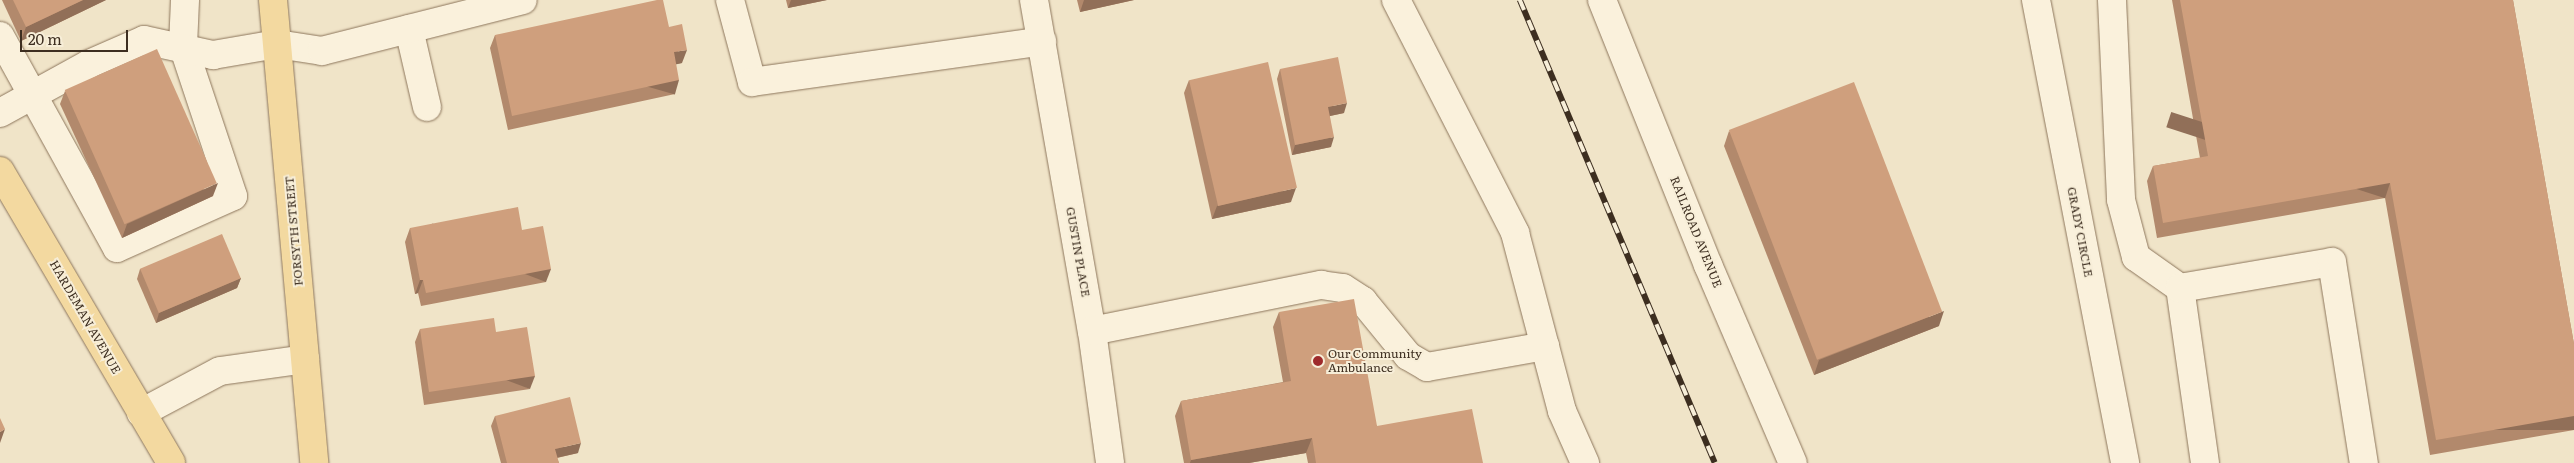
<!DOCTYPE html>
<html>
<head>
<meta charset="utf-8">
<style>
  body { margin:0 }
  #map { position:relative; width:2574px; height:463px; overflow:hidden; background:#f0e4c8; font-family:Literata,serif }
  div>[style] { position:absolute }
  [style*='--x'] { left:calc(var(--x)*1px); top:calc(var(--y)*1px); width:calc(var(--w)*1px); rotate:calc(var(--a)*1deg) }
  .roads { filter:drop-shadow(0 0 1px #8d765c) drop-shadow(0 0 1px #8d765c) }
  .minor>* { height:28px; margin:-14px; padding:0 14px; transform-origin:14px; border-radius:14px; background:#faf1dc }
  .major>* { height:28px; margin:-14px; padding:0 14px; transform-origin:14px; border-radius:14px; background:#f3d9a0 }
  .rail>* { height:5.5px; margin-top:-2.75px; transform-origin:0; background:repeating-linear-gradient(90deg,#f7eed8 0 11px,#3d2e20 0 22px); box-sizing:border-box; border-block:1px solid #3d2e20 }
  .wall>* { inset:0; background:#b2896c }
  .shaded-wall>* { inset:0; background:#916f58; transform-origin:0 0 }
  .building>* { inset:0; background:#cf9f7d; transform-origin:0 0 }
  .dots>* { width:14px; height:14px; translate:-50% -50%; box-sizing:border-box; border:2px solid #f7eed8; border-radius:50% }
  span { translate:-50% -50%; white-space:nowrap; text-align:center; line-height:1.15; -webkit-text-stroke:4px #f7eed8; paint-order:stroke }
  .street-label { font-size:12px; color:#3d2e20 }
  .poi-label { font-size:12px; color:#3d2e20 }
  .left { translate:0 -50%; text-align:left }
  .scale { position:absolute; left:20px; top:30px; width:108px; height:22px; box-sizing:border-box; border:2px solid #3d2e20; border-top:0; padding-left:6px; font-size:15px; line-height:18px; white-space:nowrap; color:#3d2e20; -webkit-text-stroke:4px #f7eed8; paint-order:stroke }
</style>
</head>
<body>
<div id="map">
  <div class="roads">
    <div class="minor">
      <div style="--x:730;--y:0;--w:85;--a:75"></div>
      <div style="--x:752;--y:82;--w:293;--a:-8"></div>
      <div style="--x:1034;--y:0;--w:336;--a:80.1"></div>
      <div style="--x:1092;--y:331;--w:133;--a:82.2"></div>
      <div style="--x:1396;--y:0;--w:262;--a:62.9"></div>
      <div style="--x:1515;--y:233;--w:184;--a:75.2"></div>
      <div style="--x:1562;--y:411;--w:57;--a:66.1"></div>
      <div style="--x:1602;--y:0;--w:285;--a:68.2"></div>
      <div style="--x:1708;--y:265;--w:215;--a:66.8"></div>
      <div style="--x:2036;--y:0;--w:471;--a:79.1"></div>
      <div style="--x:2112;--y:0;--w:200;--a:87.4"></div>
      <div style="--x:2121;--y:200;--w:59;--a:75.3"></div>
      <div style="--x:2136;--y:257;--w:54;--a:35.2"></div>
      <div style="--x:409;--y:29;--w:80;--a:77"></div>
      <div style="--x:0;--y:36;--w:242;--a:61.1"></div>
      <div style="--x:117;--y:248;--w:127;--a:-24.1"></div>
      <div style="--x:233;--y:196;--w:158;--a:-108.4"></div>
      <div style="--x:183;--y:46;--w:46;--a:-87.5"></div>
      <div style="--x:0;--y:113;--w:102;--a:-28.8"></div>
      <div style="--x:89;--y:64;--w:60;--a:-23.6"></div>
      <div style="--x:144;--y:40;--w:71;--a:12.3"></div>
      <div style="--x:213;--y:55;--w:65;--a:-9.8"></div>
      <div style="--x:277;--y:44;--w:46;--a:8.8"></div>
      <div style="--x:322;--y:51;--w:207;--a:-14.2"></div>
      <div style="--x:1092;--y:331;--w:234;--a:-11.4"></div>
      <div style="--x:1321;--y:285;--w:22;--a:8"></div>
      <div style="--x:1343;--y:288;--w:24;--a:33"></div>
      <div style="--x:1363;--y:301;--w:71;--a:50.7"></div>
      <div style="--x:1408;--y:356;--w:22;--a:30"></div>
      <div style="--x:1427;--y:367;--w:120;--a:-10.1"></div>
      <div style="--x:141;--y:413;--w:89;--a:-28"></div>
      <div style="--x:220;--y:371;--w:86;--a:-8"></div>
      <div style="--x:2205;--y:463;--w:177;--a:-98.1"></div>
      <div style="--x:2180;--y:288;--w:154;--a:-9.7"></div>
      <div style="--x:2332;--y:262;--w:204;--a:81"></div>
    </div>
    <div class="major">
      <div style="--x:273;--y:0;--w:465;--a:84.9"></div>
      <div style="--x:0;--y:171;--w:338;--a:59.6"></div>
    </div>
  </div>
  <div class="rail">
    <div style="--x:1520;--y:0;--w:502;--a:67.16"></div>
  </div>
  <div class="wall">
    <div style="clip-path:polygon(2px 0,106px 0,21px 41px)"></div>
    <div style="clip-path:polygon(786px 0,827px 0,788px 8px)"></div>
    <div style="clip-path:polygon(1077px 0,1134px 0,1080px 12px)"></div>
    <div style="clip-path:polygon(2172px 0,2513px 0,2574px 344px,2574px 430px,2430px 455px,2385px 198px,2157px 238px,2147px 181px,2153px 166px,2200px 158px)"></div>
    <div style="clip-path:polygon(669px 27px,682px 63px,676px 64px,675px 94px,508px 130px,490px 48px,495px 35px)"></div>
    <div style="clip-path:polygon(1280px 69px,1344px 113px,1330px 116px,1331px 147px,1292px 155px,1277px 79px)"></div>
    <div style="clip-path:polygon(1189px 80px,1291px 202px,1212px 219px,1184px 93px)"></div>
    <div style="clip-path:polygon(65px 91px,213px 196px,122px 238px,60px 104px)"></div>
    <div style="clip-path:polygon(1729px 131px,1939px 326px,1814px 375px,1724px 146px)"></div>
    <div style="clip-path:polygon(410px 228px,522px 230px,546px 282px,421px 306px,418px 293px,415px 294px,405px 242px)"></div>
    <div style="clip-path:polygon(140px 269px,241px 278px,237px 288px,156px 323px,137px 279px)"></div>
    <div style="clip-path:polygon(1279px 312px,1377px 426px,1483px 463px,1308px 463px,1306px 453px,1249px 463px,1184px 463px,1175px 416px,1181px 401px,1283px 382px,1273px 327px)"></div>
    <div style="clip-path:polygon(420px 329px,530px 389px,424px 405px,415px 342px)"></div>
    <div style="clip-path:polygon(495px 416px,578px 453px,557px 458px,559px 463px,501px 463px,491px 426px)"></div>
  </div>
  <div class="shaded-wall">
    <div style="clip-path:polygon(83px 0,106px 0,21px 41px,26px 27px)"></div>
    <div style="clip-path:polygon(791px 0,827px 0,788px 8px)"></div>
    <div style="clip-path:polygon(1084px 0,1134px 0,1080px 12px)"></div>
    <div style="clip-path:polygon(687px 50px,682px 63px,669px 66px,674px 52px)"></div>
    <div style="left:679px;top:80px;width:15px;height:171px;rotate:106deg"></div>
    <div style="clip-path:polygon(1347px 103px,1344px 113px,1325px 117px,1328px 107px)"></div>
    <div style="clip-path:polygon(1334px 137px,1331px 147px,1292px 155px,1295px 145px)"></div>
    <div style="clip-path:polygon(218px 183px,213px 196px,122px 238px,127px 224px)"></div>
    <div style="left:2390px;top:183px;width:16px;height:230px;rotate:108deg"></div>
    <div style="clip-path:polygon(1296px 188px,1291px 202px,1212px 219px,1217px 206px)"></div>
    <div style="left:551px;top:269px;width:14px;height:127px;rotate:111deg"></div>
    <div style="clip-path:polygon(241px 278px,237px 288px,156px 323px,159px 313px)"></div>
    <div style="clip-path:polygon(420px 280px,423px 280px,418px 293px,415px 294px)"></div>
    <div style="clip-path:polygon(1944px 311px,1939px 326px,1814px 375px,1819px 360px)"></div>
    <div style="left:535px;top:376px;width:14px;height:107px;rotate:111deg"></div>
    <div style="left:2574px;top:416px;width:14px;height:140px;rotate:90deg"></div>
    <div style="clip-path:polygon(5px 429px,0 443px,0 432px)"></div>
    <div style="clip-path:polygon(1312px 438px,1306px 453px,1249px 463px,1190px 463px,1191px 460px)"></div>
    <div style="clip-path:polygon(581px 443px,578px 453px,551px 459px,555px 449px)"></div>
  </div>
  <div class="building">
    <div style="clip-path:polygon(13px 0,83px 0,26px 27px)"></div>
    <div style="clip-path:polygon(657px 0,663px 0,669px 27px,682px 24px,687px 50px,674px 52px,679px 80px,512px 116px,495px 35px)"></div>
    <div style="clip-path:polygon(2180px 0,2513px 0,2574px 344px,2574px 416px,2436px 440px,2390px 183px,2163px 223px,2153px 166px,2208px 156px)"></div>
    <div style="left:157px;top:49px;width:147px;height:101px;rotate:66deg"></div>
    <div style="clip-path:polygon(1338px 57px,1347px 103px,1328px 107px,1334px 137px,1295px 145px,1280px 69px)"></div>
    <div style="left:1268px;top:62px;width:129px;height:81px;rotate:77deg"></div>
    <div style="left:1854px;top:82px;width:246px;height:134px;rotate:69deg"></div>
    <div style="clip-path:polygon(518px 207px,522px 230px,543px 226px,551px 269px,426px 293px,423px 280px,420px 280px,410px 228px)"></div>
    <div style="left:222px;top:234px;width:48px;height:89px;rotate:67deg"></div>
    <div style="clip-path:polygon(1354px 299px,1377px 426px,1472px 409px,1483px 463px,1316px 463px,1312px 438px,1191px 460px,1181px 401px,1291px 381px,1279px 312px)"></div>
    <div style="clip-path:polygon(494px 318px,496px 332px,527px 327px,535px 376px,429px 392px,420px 329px)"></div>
    <div style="clip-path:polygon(570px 397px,581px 443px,555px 449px,559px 463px,507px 463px,495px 416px)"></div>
    <div style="clip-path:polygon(0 418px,5px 429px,0 432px)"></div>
  </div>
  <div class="dots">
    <div style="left:1318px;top:361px;background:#9e2a2b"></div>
  </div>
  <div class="street-label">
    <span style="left:294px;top:231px;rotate:-95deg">FORSYTH STREET</span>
    <span style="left:1696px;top:232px;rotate:68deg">RAILROAD AVENUE</span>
    <span style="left:2080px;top:232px;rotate:79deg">GRADY CIRCLE</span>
    <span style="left:1078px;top:252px;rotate:80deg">GUSTIN PLACE</span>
    <span style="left:85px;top:317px;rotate:60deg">HARDEMAN AVENUE</span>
  </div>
  <div class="poi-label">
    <span class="left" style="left:1328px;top:361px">Our Community<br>Ambulance</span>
  </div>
  <div class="scale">20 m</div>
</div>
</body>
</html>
